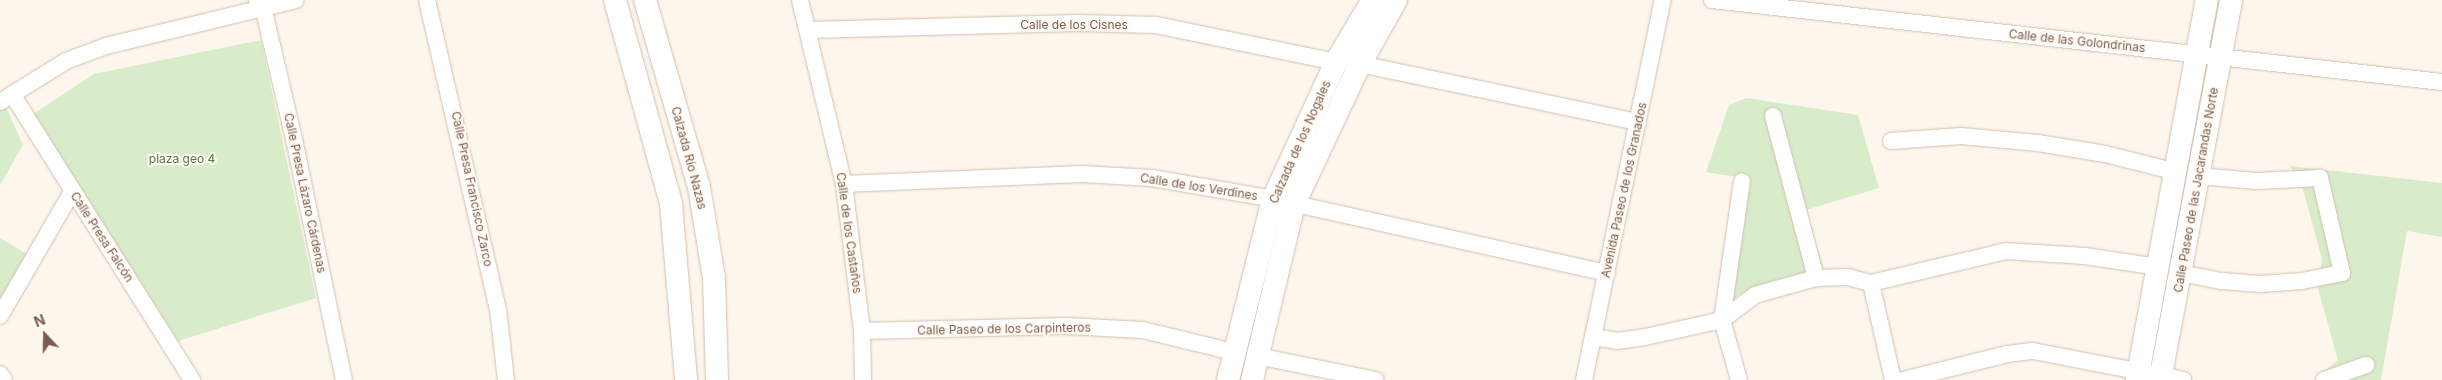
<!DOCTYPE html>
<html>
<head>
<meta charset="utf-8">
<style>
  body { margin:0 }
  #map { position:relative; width:2442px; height:380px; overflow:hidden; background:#fdf6ec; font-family:Inter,sans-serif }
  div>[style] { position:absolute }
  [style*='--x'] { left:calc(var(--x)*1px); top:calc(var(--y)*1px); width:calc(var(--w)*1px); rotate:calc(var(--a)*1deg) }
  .green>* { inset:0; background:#d8ecc9 }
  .roads { filter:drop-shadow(0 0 1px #d1beb0) drop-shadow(0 0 1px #d1beb0) }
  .street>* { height:16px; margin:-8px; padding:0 8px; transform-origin:8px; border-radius:8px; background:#fff }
  .secondary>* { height:22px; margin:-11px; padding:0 11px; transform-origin:11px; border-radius:11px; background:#fff }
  span { translate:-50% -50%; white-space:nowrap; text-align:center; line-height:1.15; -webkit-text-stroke:4px #fffaf3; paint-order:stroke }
  .street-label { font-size:12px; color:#7a5c4d }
  .park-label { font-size:12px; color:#537a41 }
  .north { position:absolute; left:20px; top:310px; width:50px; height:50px; -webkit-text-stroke:4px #fffaf3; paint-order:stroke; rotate:339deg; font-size:14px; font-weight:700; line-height:20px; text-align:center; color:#7a5c4d }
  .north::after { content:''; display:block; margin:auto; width:18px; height:22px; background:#7a5c4d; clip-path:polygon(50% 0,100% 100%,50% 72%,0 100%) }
</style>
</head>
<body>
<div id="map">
  <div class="green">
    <div style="clip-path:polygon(261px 40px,316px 298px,178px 341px,33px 114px,94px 74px)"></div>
    <div style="clip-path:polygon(1746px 98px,1858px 115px,1879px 188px,1806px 210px,1824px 272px,1752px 287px,1730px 301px,1749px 179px,1706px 172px,1729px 105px)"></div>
    <div style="clip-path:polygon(6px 107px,23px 145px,0 185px,0 110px)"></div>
    <div style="clip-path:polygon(2290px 166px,2442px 183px,2442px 237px,2407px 231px,2381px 380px,2314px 380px,2338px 360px,2318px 289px,2322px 259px,2302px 186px)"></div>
    <div style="clip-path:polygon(0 238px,30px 256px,0 311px)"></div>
  </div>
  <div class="roads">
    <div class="street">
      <div style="--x:257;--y:0;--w:9;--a:49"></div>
      <div style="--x:263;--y:7;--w:136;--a:76.8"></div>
      <div style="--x:294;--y:139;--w:246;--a:78.3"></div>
      <div style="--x:427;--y:0;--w:317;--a:77.1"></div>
      <div style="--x:498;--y:309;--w:71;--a:83.6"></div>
      <div style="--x:800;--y:0;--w:189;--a:76.6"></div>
      <div style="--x:844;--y:184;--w:148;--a:83"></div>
      <div style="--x:862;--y:331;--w:49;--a:88.8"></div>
      <div style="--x:1712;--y:0;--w:735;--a:6.41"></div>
      <div style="--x:808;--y:30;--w:270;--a:-1.5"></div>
      <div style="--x:1078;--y:23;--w:78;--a:1.5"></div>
      <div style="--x:1156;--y:25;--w:184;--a:11.6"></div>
      <div style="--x:1360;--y:64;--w:284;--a:11.8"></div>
      <div style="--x:12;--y:94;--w:338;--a:57.8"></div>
      <div style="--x:0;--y:102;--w:78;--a:-31.8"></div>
      <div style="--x:66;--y:61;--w:43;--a:-20.6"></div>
      <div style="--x:106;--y:46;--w:195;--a:-13.6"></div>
      <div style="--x:1773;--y:116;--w:168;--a:75.1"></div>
      <div style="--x:1891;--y:141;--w:70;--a:-4.1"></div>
      <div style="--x:1961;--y:136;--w:77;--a:5.2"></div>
      <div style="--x:2038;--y:143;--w:68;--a:9.3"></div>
      <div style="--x:2105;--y:154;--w:74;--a:14"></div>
      <div style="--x:844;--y:184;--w:238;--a:-2.4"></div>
      <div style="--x:1082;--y:174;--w:70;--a:3.3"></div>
      <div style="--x:1152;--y:178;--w:123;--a:9.8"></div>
      <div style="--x:1273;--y:199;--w:342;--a:12.5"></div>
      <div style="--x:2181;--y:273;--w:41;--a:11.3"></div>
      <div style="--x:2221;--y:281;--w:40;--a:4.3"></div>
      <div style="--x:2261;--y:284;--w:41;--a:-4.2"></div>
      <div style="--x:2302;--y:281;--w:41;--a:-11.3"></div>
      <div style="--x:2342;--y:273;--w:98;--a:-103"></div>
      <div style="--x:2320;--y:178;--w:64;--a:177.3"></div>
      <div style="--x:2256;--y:181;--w:58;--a:-175.1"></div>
      <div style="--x:1871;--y:283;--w:99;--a:77.2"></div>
      <div style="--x:0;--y:316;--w:143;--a:-59.9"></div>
      <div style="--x:862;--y:331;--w:204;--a:-1.4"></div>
      <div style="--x:1066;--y:326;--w:77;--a:3"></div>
      <div style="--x:1143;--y:330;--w:93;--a:13.7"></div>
      <div style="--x:1593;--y:337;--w:24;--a:9"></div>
      <div style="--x:1617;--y:341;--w:28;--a:-8"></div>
      <div style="--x:1645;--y:337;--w:79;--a:-12.4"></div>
      <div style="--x:1722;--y:320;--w:41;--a:-37.1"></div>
      <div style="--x:1755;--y:295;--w:63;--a:-15.6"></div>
      <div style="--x:1816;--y:278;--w:32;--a:-2"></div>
      <div style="--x:1848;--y:277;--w:24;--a:15"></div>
      <div style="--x:1871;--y:283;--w:139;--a:-13.3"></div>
      <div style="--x:2006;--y:251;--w:79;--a:3.6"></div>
      <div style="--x:2085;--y:256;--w:75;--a:8.5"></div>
      <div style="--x:1257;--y:356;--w:121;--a:11.4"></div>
      <div style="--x:0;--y:374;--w:7;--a:56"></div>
      <div style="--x:1584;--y:380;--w:388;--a:-78.3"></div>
      <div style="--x:1739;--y:380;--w:62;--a:-105.8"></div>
      <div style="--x:1722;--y:320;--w:140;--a:-81.8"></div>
      <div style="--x:1903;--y:380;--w:107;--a:-14"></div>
      <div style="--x:2007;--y:354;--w:26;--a:-7"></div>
      <div style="--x:2033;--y:351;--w:153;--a:10.9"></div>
      <div style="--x:2324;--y:380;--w:45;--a:-19.7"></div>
    </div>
    <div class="secondary">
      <div style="--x:615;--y:0;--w:212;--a:74.6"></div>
      <div style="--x:671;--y:204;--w:177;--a:85.1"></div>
      <div style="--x:645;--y:0;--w:195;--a:73.9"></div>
      <div style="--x:699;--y:187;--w:92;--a:80.6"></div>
      <div style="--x:714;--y:278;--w:102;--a:88.3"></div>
      <div style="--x:1228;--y:380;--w:187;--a:-76"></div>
      <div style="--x:1273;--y:199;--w:151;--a:-65.3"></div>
      <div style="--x:1336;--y:62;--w:72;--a:-59.2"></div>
      <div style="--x:1252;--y:380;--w:181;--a:-76.6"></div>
      <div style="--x:1294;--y:204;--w:155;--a:-64.8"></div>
      <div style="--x:1360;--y:64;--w:73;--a:-60.6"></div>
      <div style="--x:2137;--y:380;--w:386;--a:-79.6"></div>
      <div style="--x:2160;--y:380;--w:387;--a:-79.4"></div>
    </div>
  </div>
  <div class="street-label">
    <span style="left:1074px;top:25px">Calle de los Cisnes</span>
    <span style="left:2077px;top:41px;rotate:6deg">Calle de las Golondrinas</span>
    <span style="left:1300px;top:142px;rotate:-66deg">Calzada de los Nogales</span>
    <span style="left:689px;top:158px;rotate:75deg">Calzada Río Nazas</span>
    <span style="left:1199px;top:187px;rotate:9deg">Calle de los Verdines</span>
    <span style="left:472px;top:189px;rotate:78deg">Calle Presa Francisco Zarco</span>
    <span style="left:1624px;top:190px;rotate:-78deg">Avenida Paseo de los Granados</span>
    <span style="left:2196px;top:190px;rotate:-80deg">Calle Paseo de las Jacarandas Norte</span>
    <span style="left:305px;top:193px;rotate:78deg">Calle Presa Lázaro Cárdenas</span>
    <span style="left:849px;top:233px;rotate:82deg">Calle de los Castaños</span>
    <span style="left:102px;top:237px;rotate:57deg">Calle Presa Falcón</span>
    <span style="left:1004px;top:329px;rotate:-1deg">Calle Paseo de los Carpinteros</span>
  </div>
  <div class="park-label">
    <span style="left:182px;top:159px">plaza geo 4</span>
  </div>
  <div class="north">N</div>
</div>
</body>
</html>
